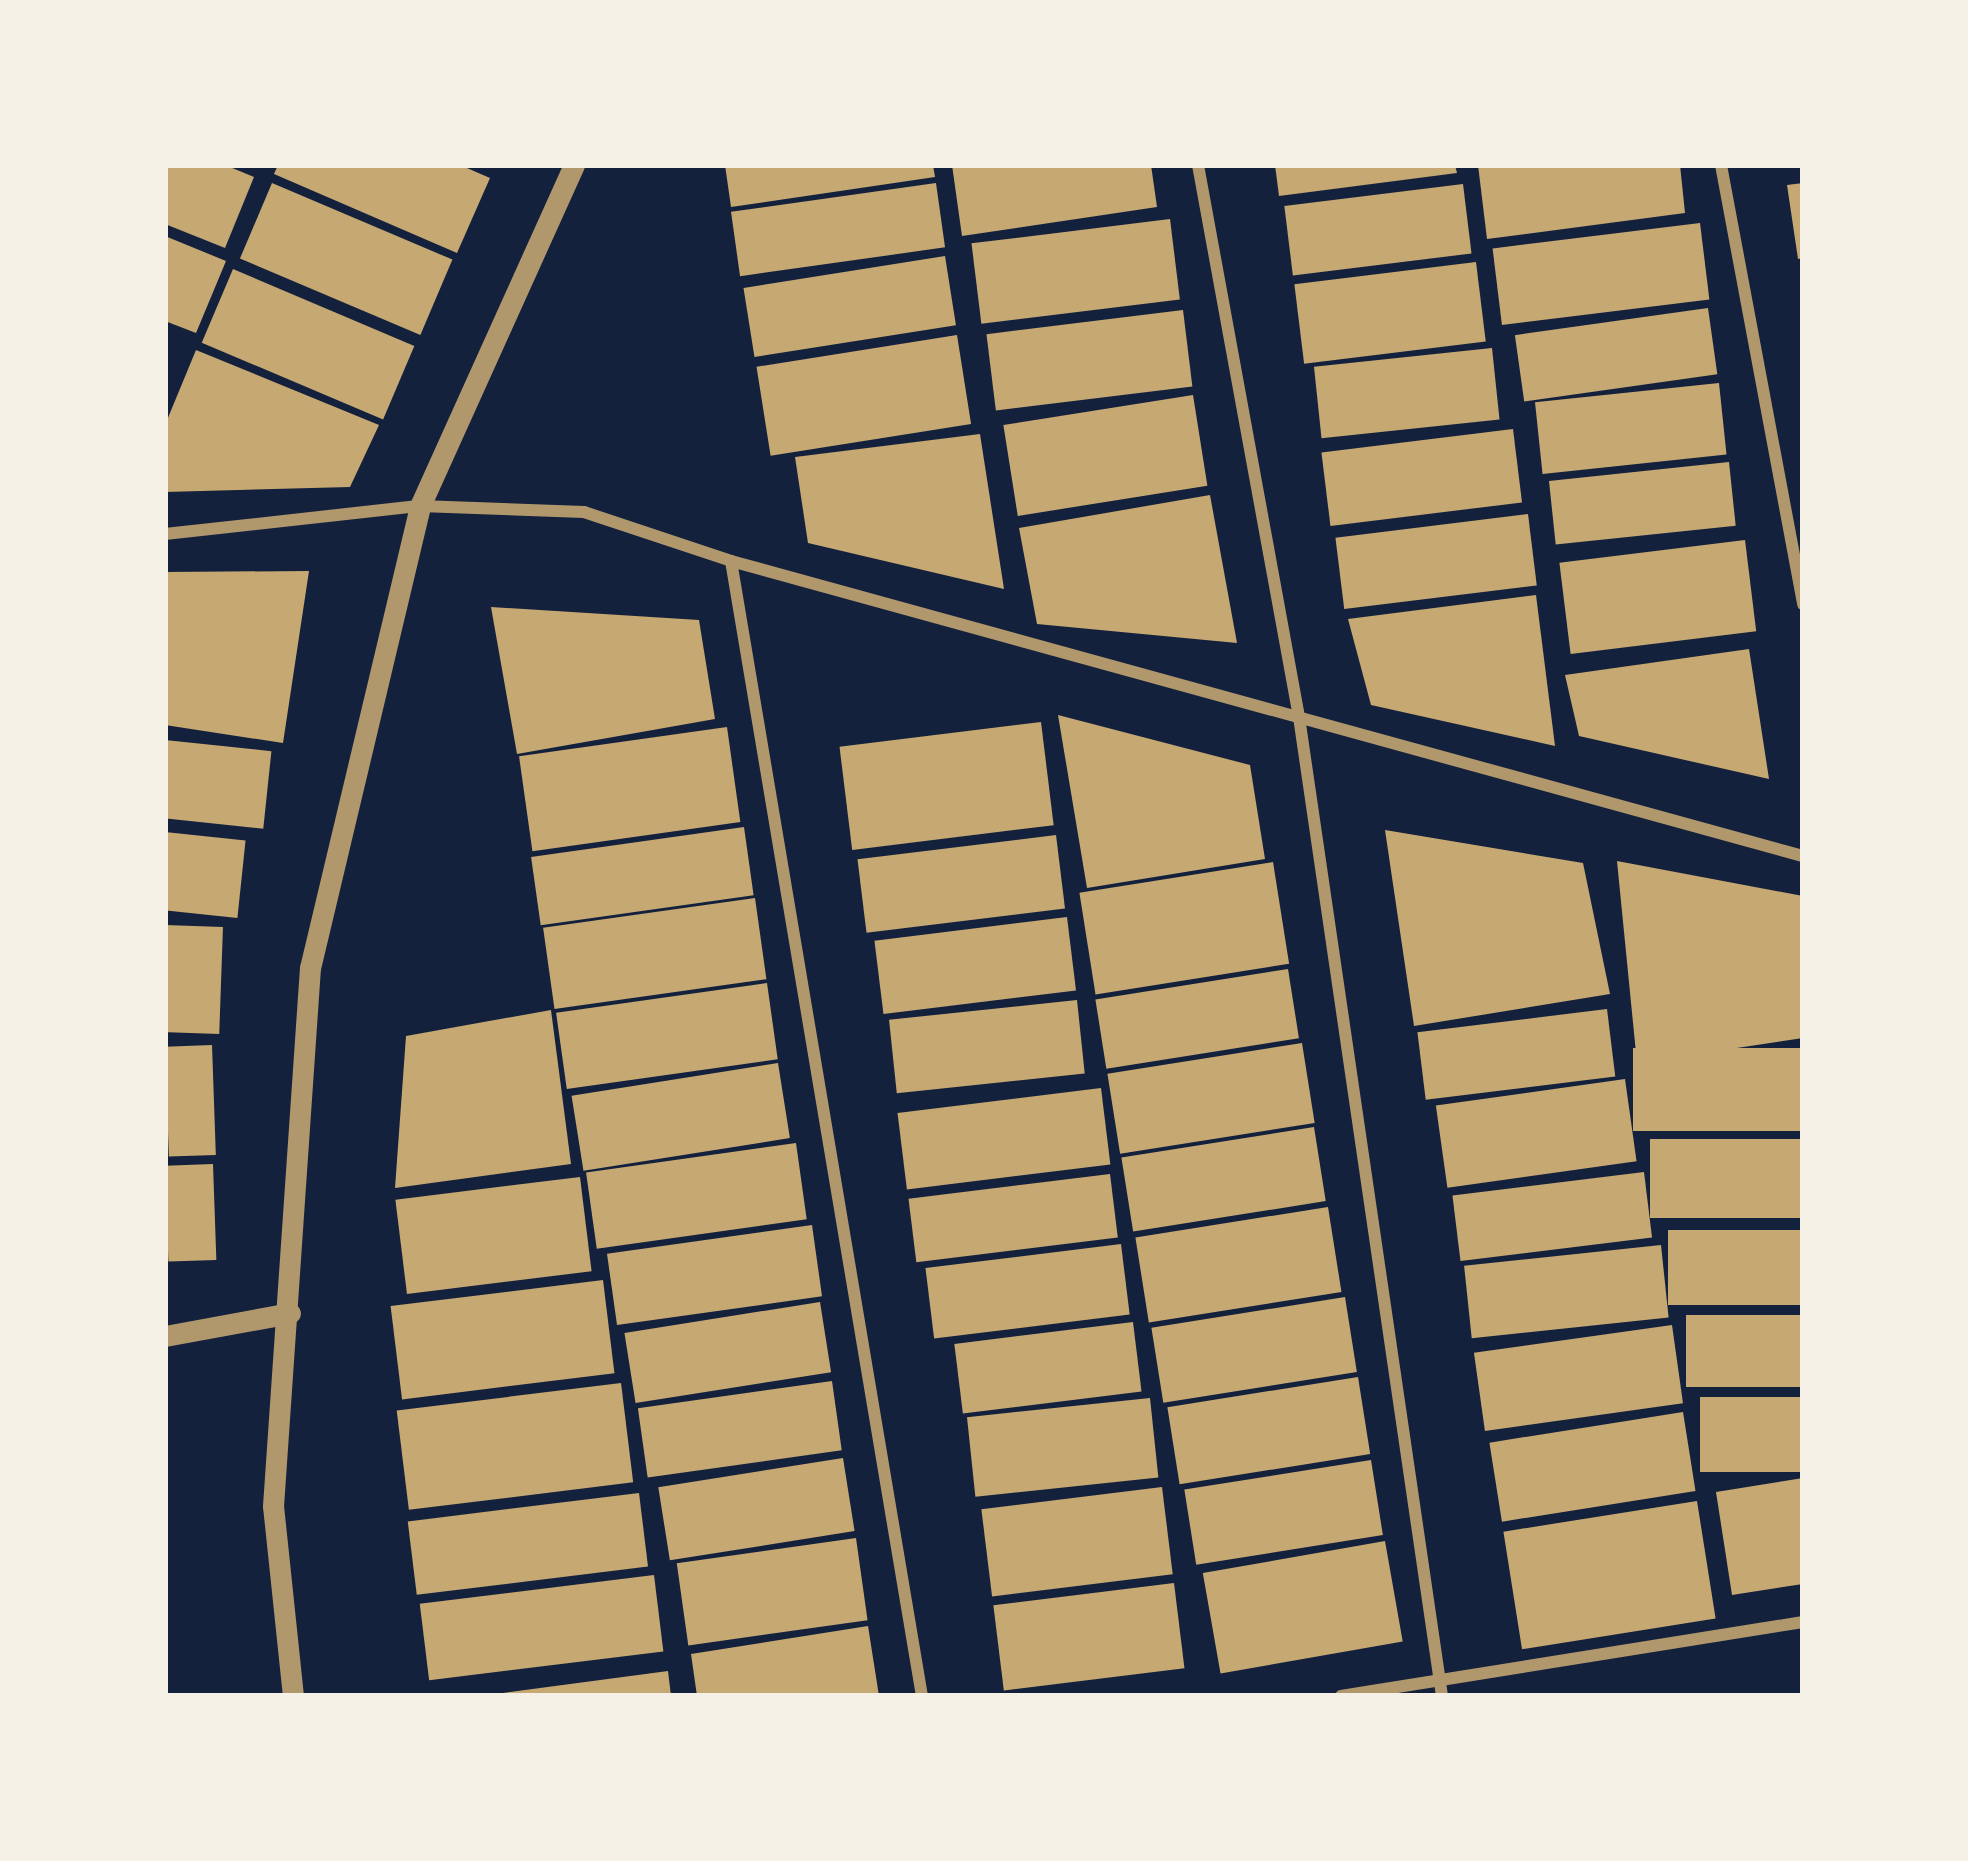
<!DOCTYPE html>
<html>
<head>
<meta charset="utf-8">
<style>
  body { margin:0 }
  #map { position:relative; width:1968px; height:1861px; overflow:hidden; background:#14213d; font-family:"Fira Sans Condensed",sans-serif }
  div>[style] { position:absolute }
  [style*='--x'] { left:calc(var(--x)*1px); top:calc(var(--y)*1px); width:calc(var(--w)*1px); rotate:calc(var(--a)*1deg) }
  .building>* { inset:0; background:#c6a872; transform-origin:0 0 }
  .minor>* { height:12px; margin:-6px; padding:0 6px; transform-origin:6px; border-radius:6px; background:#b1986c }
  .tertiary>* { height:21px; margin:-10.5px; padding:0 10.5px; transform-origin:10.5px; border-radius:10.5px; background:#b1986c }
  span { translate:-50% -50%; white-space:nowrap; text-align:center; line-height:1.15; -webkit-text-stroke:10px #f6f1e7; paint-order:stroke }
  .frame { position:absolute; inset:0; border:168px solid #f6f1e7; pointer-events:none }
</style>
</head>
<body>
<div id="map">
  <div class="building">
    <div style="clip-path:polygon(165px 165px,225px 165px,254px 177px,225px 248px,165px 224px)"></div>
    <div style="clip-path:polygon(278px 165px,460px 165px,490px 178px,457px 253px,274px 174px)"></div>
    <div style="clip-path:polygon(725px 165px,933px 165px,935px 177px,731px 207px)"></div>
    <div style="clip-path:polygon(952px 165px,1151px 165px,1157px 207px,962px 236px)"></div>
    <div style="clip-path:polygon(1275px 165px,1455px 165px,1457px 173px,1279px 196px)"></div>
    <div style="clip-path:polygon(1478px 165px,1680px 165px,1685px 213px,1487px 239px)"></div>
    <div style="left:272px;top:183px;width:196px;height:82px;rotate:23deg"></div>
    <div style="left:936px;top:183px;width:65px;height:207px;rotate:82deg"></div>
    <div style="clip-path:polygon(1803px 183px,1803px 258px,1798px 259px,1787px 185px)"></div>
    <div style="left:1463px;top:184px;width:70px;height:180px;rotate:83deg"></div>
    <div style="left:1170px;top:219px;width:81px;height:200px;rotate:83deg"></div>
    <div style="left:1700px;top:223px;width:77px;height:209px;rotate:83deg"></div>
    <div style="clip-path:polygon(165px 236px,226px 261px,196px 333px,165px 321px)"></div>
    <div style="left:945px;top:256px;width:70px;height:204px;rotate:81deg"></div>
    <div style="left:1476px;top:262px;width:80px;height:183px;rotate:83deg"></div>
    <div style="left:233px;top:269px;width:197px;height:80px;rotate:23deg"></div>
    <div style="left:1708px;top:308px;width:67px;height:195px;rotate:82deg"></div>
    <div style="left:1183px;top:310px;width:77px;height:198px;rotate:83deg"></div>
    <div style="left:957px;top:335px;width:90px;height:203px;rotate:81deg"></div>
    <div style="left:1492px;top:348px;width:72px;height:179px;rotate:84deg"></div>
    <div style="clip-path:polygon(196px 350px,379px 425px,350px 487px,165px 492px,165px 425px)"></div>
    <div style="left:1719px;top:383px;width:72px;height:185px;rotate:84deg"></div>
    <div style="left:1193px;top:395px;width:92px;height:192px;rotate:81deg"></div>
    <div style="left:1513px;top:429px;width:74px;height:193px;rotate:83deg"></div>
    <div style="clip-path:polygon(980px 434px,1004px 589px,808px 543px,795px 457px)"></div>
    <div style="left:1729px;top:462px;width:64px;height:181px;rotate:84deg"></div>
    <div style="clip-path:polygon(1210px 495px,1237px 643px,1037px 624px,1019px 528px)"></div>
    <div style="left:1528px;top:514px;width:72px;height:194px;rotate:83deg"></div>
    <div style="left:1745px;top:540px;width:92px;height:187px;rotate:83deg"></div>
    <div style="clip-path:polygon(309px 571px,283px 743px,165px 725px,165px 572px)"></div>
    <div style="clip-path:polygon(1536px 595px,1555px 746px,1371px 705px,1348px 619px)"></div>
    <div style="clip-path:polygon(491px 607px,699px 620px,715px 719px,517px 754px)"></div>
    <div style="clip-path:polygon(1749px 649px,1769px 779px,1579px 736px,1565px 675px)"></div>
    <div style="clip-path:polygon(1058px 715px,1250px 765px,1265px 859px,1087px 888px)"></div>
    <div style="left:1041px;top:722px;width:104px;height:203px;rotate:83deg"></div>
    <div style="left:727px;top:727px;width:96px;height:210px;rotate:82deg"></div>
    <div style="left:165px;top:740px;width:107px;height:78px;rotate:6deg"></div>
    <div style="left:744px;top:827px;width:69px;height:215px;rotate:82deg"></div>
    <div style="clip-path:polygon(1385px 830px,1583px 863px,1610px 994px,1414px 1026px)"></div>
    <div style="left:165px;top:832px;width:81px;height:78px;rotate:6deg"></div>
    <div style="left:1056px;top:835px;width:74px;height:200px;rotate:83deg"></div>
    <div style="clip-path:polygon(1617px 861px,1803px 896px,1803px 1038px,1637px 1063px)"></div>
    <div style="left:1273px;top:862px;width:103px;height:196px;rotate:81deg"></div>
    <div style="left:755px;top:898px;width:82px;height:214px;rotate:82deg"></div>
    <div style="left:1067px;top:917px;width:74px;height:194px;rotate:83deg"></div>
    <div style="left:165px;top:925px;width:58px;height:107px;rotate:2deg"></div>
    <div style="left:1288px;top:969px;width:70px;height:195px;rotate:81deg"></div>
    <div style="left:767px;top:983px;width:77px;height:213px;rotate:82deg"></div>
    <div style="left:1077px;top:1000px;width:74px;height:189px;rotate:84deg"></div>
    <div style="left:1607px;top:1009px;width:68px;height:191px;rotate:83deg"></div>
    <div style="clip-path:polygon(551px 1010px,571px 1164px,395px 1188px,406px 1036px)"></div>
    <div style="left:1302px;top:1043px;width:81px;height:197px;rotate:81deg"></div>
    <div style="left:212px;top:1045px;width:110px;height:47px;rotate:88deg"></div>
    <div style="left:1803px;top:1048px;width:83px;height:170px;rotate:90deg"></div>
    <div style="left:778px;top:1063px;width:76px;height:209px;rotate:81deg"></div>
    <div style="left:1625px;top:1079px;width:83px;height:191px;rotate:82deg"></div>
    <div style="left:1101px;top:1088px;width:77px;height:205px;rotate:83deg"></div>
    <div style="left:1314px;top:1127px;width:75px;height:195px;rotate:81deg"></div>
    <div style="left:1803px;top:1139px;width:79px;height:153px;rotate:90deg"></div>
    <div style="left:796px;top:1143px;width:77px;height:212px;rotate:82deg"></div>
    <div style="left:213px;top:1164px;width:96px;height:48px;rotate:88deg"></div>
    <div style="left:1644px;top:1172px;width:66px;height:193px;rotate:83deg"></div>
    <div style="left:1110px;top:1174px;width:64px;height:203px;rotate:83deg"></div>
    <div style="left:580px;top:1177px;width:95px;height:186px;rotate:83deg"></div>
    <div style="left:1328px;top:1207px;width:86px;height:195px;rotate:81deg"></div>
    <div style="left:812px;top:1225px;width:72px;height:207px;rotate:82deg"></div>
    <div style="left:1803px;top:1230px;width:75px;height:135px;rotate:90deg"></div>
    <div style="left:1121px;top:1244px;width:71px;height:197px;rotate:83deg"></div>
    <div style="left:1661px;top:1245px;width:73px;height:198px;rotate:84deg"></div>
    <div style="left:603px;top:1280px;width:94px;height:214px;rotate:83deg"></div>
    <div style="left:1345px;top:1297px;width:76px;height:196px;rotate:81deg"></div>
    <div style="left:820px;top:1302px;width:71px;height:198px;rotate:81deg"></div>
    <div style="left:1803px;top:1315px;width:72px;height:117px;rotate:90deg"></div>
    <div style="left:1133px;top:1322px;width:70px;height:180px;rotate:83deg"></div>
    <div style="left:1672px;top:1325px;width:79px;height:200px;rotate:82deg"></div>
    <div style="left:1358px;top:1377px;width:78px;height:193px;rotate:81deg"></div>
    <div style="left:832px;top:1381px;width:70px;height:196px;rotate:82deg"></div>
    <div style="left:621px;top:1383px;width:100px;height:226px;rotate:83deg"></div>
    <div style="left:1803px;top:1397px;width:75px;height:103px;rotate:90deg"></div>
    <div style="left:1150px;top:1398px;width:80px;height:184px;rotate:84deg"></div>
    <div style="left:1683px;top:1412px;width:80px;height:196px;rotate:81deg"></div>
    <div style="left:843px;top:1458px;width:74px;height:187px;rotate:81deg"></div>
    <div style="left:1371px;top:1460px;width:76px;height:189px;rotate:81deg"></div>
    <div style="clip-path:polygon(1803px 1478px,1803px 1584px,1732px 1595px,1716px 1492px)"></div>
    <div style="left:1162px;top:1487px;width:88px;height:182px;rotate:83deg"></div>
    <div style="left:639px;top:1493px;width:74px;height:233px;rotate:83deg"></div>
    <div style="left:1697px;top:1501px;width:119px;height:196px;rotate:81deg"></div>
    <div style="left:856px;top:1538px;width:83px;height:181px;rotate:82deg"></div>
    <div style="left:1385px;top:1541px;width:102px;height:185px;rotate:80deg"></div>
    <div style="left:654px;top:1575px;width:77px;height:236px;rotate:83deg"></div>
    <div style="left:1174px;top:1583px;width:86px;height:182px;rotate:83deg"></div>
    <div style="clip-path:polygon(868px 1626px,879px 1696px,697px 1696px,691px 1654px)"></div>
    <div style="clip-path:polygon(668px 1671px,671px 1696px,503px 1696px,503px 1693px)"></div>
  </div>
  <div class="minor">
    <div style="--x:1198;--y:165;--w:561;--a:79.63"></div>
    <div style="--x:1299;--y:717;--w:989;--a:81.69"></div>
    <div style="--x:1721;--y:165;--w:447;--a:79.4"></div>
    <div style="--x:165;--y:534;--w:257;--a:-6.3"></div>
    <div style="--x:420;--y:506;--w:164;--a:2.1"></div>
    <div style="--x:584;--y:512;--w:155;--a:18.4"></div>
    <div style="--x:731;--y:561;--w:1112;--a:15.39"></div>
    <div style="--x:731;--y:561;--w:1151;--a:80.45"></div>
    <div style="--x:1341;--y:1696;--w:468;--a:-9.1"></div>
  </div>
  <div class="tertiary">
    <div style="--x:165;--y:1336;--w:127;--a:-10.4"></div>
    <div style="--x:293;--y:1696;--w:191;--a:-96"></div>
    <div style="--x:273;--y:1506;--w:539;--a:-86.07"></div>
    <div style="--x:310;--y:968;--w:475;--a:-76.6"></div>
    <div style="--x:420;--y:506;--w:374;--a:-65.7"></div>
  </div>
  <div class="frame"></div>
</div>
</body>
</html>
